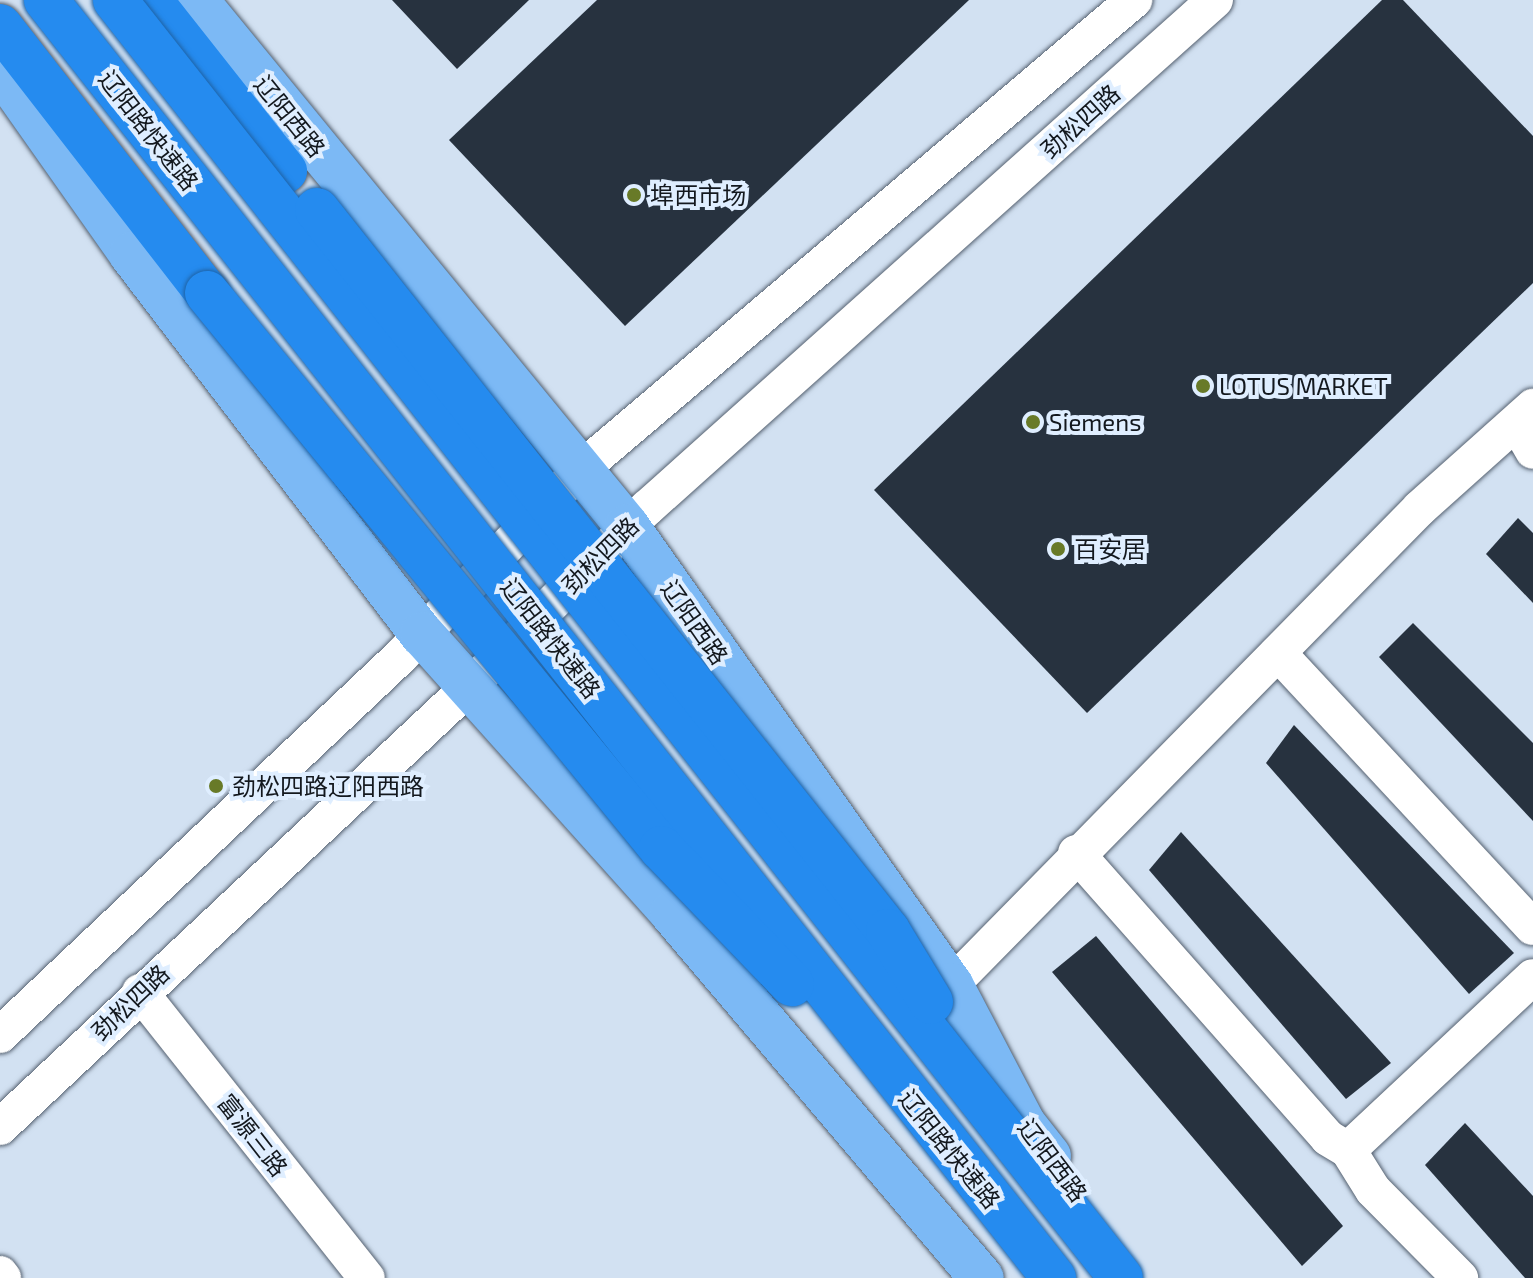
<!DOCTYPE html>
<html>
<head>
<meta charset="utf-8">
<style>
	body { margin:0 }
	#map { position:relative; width:1533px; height:1278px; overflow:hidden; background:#d2e1f2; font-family:"Exo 2","Noto Sans SC",sans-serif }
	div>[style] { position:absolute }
	.building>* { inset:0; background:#27323f }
	.roads { filter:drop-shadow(0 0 2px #556170) drop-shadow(0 0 2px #556170) }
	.minor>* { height:36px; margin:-18px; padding:0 18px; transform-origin:18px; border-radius:18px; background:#fff }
	.major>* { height:44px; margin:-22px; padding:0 22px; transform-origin:22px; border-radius:22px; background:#7cb9f5 }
	.highway>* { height:44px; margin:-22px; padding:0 22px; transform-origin:22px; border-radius:22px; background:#258bef }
	.bridges { filter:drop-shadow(0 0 2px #1f63a6) drop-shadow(0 0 2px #1f63a6) }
	.highway-bridge>* { height:44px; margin:-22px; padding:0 22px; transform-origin:22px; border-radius:22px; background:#258bef }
	.dots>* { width:22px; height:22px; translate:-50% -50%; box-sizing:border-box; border:4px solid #dfeeff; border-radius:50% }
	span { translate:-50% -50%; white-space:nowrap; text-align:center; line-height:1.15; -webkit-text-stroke:8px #dfeeff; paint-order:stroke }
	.street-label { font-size:24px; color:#13181e }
	.poi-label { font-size:24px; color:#13181e }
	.left { translate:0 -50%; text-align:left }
</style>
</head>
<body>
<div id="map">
	<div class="building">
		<div style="clip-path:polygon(392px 0,529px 0,457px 69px)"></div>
		<div style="clip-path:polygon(597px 0,969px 0,625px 326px,449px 140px)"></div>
		<div style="clip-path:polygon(1382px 0,1403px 0,1533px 136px,1533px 283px,1087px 713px,874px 490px)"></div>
		<div style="clip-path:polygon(1518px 518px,1533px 533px,1533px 603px,1486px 554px)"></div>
		<div style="clip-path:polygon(1413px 623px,1533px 743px,1533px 821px,1379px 657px)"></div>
		<div style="clip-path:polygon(1294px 725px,1514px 953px,1469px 994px,1266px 763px)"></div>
		<div style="clip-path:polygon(1181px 832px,1391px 1063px,1346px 1099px,1149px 870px)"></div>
		<div style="clip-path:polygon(1096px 936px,1343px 1226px,1302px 1266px,1052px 972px)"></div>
		<div style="clip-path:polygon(1465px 1123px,1533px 1196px,1533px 1278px,1525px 1278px,1425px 1165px)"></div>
	</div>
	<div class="roads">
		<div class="minor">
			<div style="left:1517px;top:423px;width:32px;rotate:60deg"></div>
			<div style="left:1278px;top:653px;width:374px;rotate:47.1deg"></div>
			<div style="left:1076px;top:853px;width:380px;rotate:48.5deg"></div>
			<div style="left:1328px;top:1138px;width:23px;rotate:31deg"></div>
			<div style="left:1348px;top:1150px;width:47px;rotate:58deg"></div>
			<div style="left:1373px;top:1190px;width:124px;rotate:45.3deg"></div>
			<div style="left:951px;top:985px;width:669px;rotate:-45.48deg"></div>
			<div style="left:1420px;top:508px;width:152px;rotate:-41.8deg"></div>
			<div style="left:140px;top:992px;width:365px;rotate:51.6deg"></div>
			<div style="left:0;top:1035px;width:552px;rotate:-43.38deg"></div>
			<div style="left:401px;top:656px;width:258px;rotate:-46.1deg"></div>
			<div style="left:580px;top:470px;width:727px;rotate:-40.31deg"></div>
			<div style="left:0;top:1127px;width:645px;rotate:-43.18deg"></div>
			<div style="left:470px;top:686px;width:251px;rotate:-45.2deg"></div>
			<div style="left:647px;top:508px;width:762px;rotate:-41.81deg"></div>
			<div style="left:1348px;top:1150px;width:253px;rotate:-43.1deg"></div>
			<div style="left:0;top:1274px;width:5px;rotate:53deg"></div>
		</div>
		<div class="major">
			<div style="left:196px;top:0;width:680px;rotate:50.67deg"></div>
			<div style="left:627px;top:526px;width:562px;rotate:54.78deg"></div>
			<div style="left:951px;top:985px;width:156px;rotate:62.4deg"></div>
			<div style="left:1023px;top:1123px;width:42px;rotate:51.8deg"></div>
			<div style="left:0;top:68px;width:228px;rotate:54.8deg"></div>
			<div style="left:131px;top:254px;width:479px;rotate:52.6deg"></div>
			<div style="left:422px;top:634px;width:375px;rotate:48.1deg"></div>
			<div style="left:672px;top:913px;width:479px;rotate:49.7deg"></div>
		</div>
		<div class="highway">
			<div style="left:150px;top:0;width:218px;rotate:51.7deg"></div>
			<div style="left:0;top:26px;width:338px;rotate:52.2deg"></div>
		</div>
	</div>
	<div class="bridges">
		<div class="highway-bridge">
			<div style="left:46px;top:0;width:1628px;rotate:51.74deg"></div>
			<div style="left:115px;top:0;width:1626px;rotate:51.79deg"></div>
			<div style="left:317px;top:210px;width:920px;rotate:51.62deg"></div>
			<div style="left:888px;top:931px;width:83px;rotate:58.8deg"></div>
			<div style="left:207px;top:293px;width:717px;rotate:50.72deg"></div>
			<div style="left:661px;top:848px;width:189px;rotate:46.1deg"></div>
		</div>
	</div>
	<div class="dots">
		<div style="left:634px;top:195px;background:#687a28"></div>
		<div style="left:1203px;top:386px;background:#687a28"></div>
		<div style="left:1033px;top:422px;background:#687a28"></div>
		<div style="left:1058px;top:549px;background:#687a28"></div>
		<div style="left:216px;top:786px;background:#687a28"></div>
	</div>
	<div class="street-label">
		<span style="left:290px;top:116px;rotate:51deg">辽阳西路</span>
		<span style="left:1080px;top:121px;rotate:-42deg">劲松四路</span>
		<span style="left:149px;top:130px;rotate:52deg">辽阳路快速路</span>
		<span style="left:600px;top:555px;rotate:-45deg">劲松四路</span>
		<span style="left:695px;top:622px;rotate:55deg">辽阳西路</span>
		<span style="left:551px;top:638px;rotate:52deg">辽阳路快速路</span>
		<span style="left:130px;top:1002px;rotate:-44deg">劲松四路</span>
		<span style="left:253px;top:1135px;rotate:52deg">富源三路</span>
		<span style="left:950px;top:1149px;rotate:51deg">辽阳路快速路</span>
		<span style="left:1053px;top:1160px;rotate:53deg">辽阳西路</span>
	</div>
	<div class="poi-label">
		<span class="left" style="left:650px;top:195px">埠西市场</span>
		<span class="left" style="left:1219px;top:386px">LOTUS MARKET</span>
		<span class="left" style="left:1049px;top:422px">Siemens</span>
		<span class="left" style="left:1074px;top:549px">百安居</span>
		<span class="left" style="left:232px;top:786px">劲松四路辽阳西路</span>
	</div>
</div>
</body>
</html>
